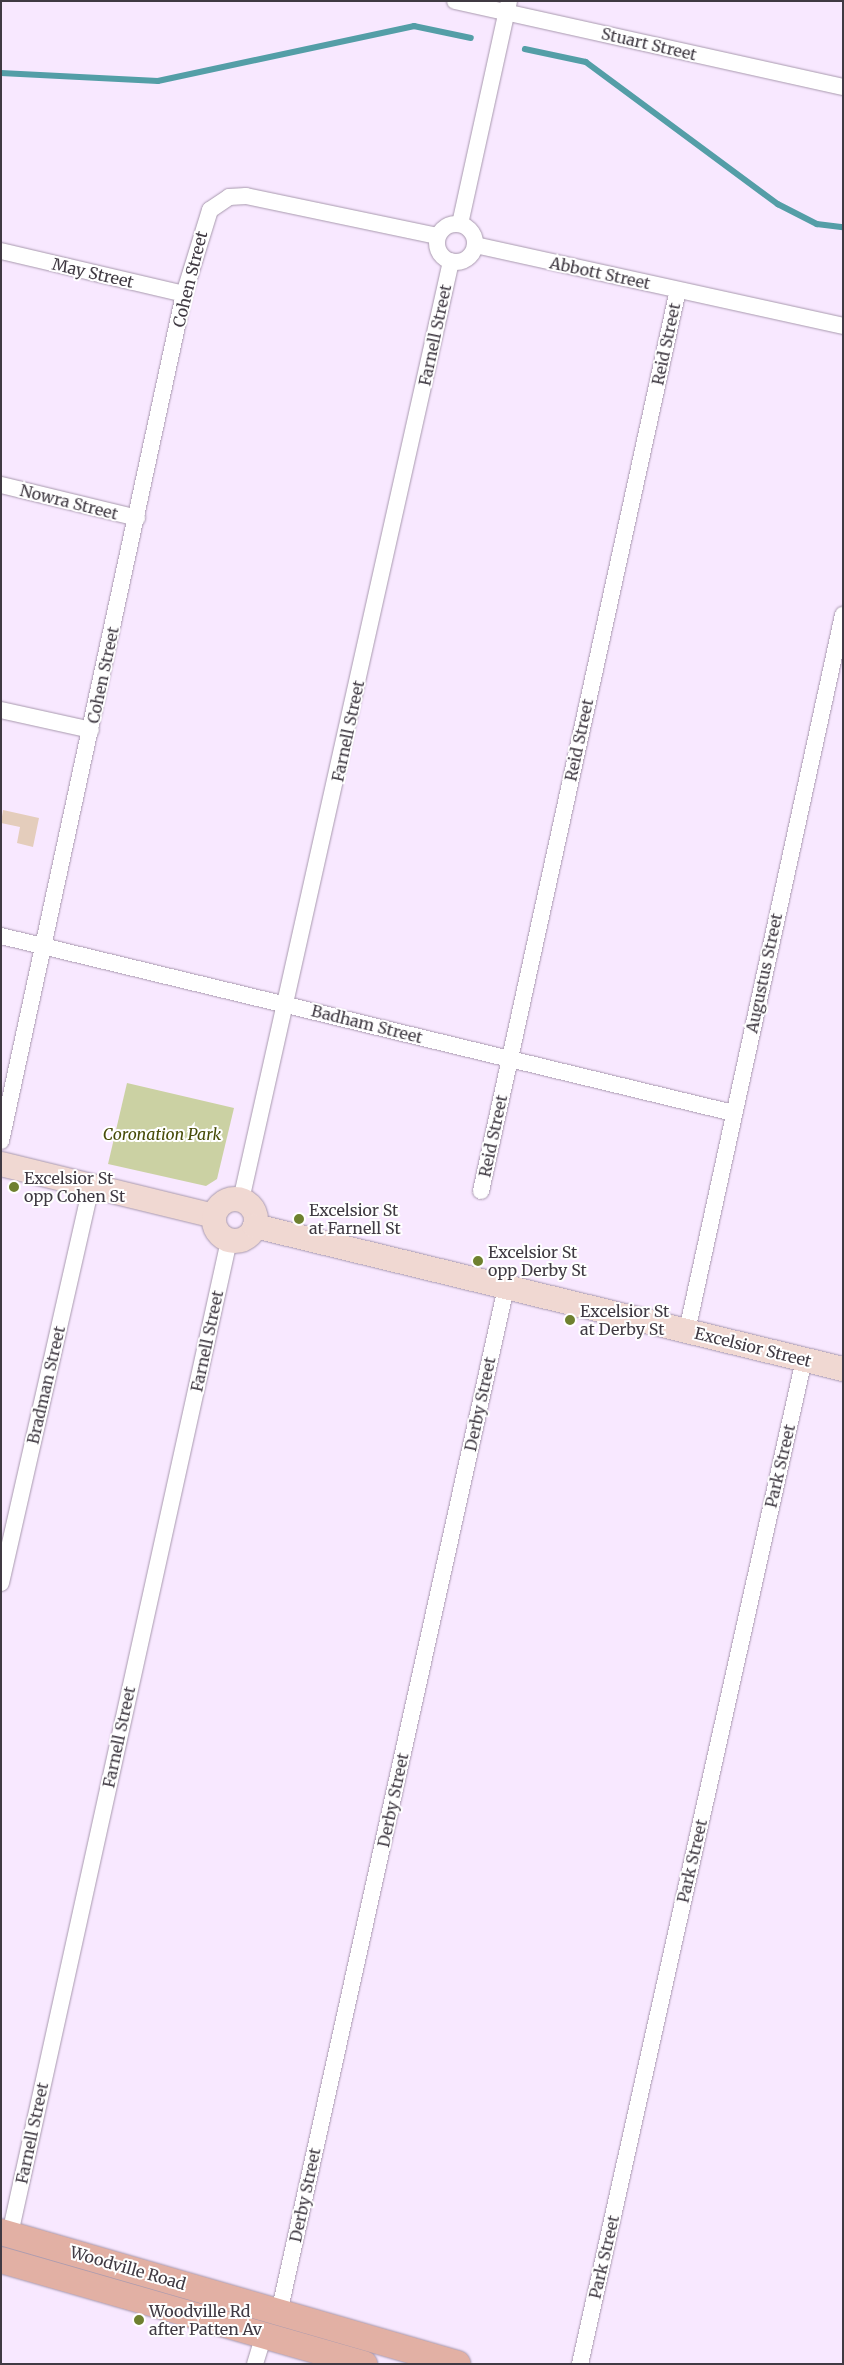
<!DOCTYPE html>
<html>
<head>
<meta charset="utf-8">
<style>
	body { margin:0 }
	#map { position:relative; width:844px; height:2365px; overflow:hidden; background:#f8e8ff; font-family:Merriweather,serif }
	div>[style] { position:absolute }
	.green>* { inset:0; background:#cbd1a3 }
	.stream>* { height:5.5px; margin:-2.75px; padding:0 2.75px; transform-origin:2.75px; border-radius:2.75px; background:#549ea7 }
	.building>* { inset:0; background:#e4cdbc }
	.roads { filter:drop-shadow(0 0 1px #a899ae) drop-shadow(0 0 1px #a899ae) }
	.street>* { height:16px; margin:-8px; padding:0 8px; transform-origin:8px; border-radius:8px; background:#fff }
	.street>.ring { margin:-8px; padding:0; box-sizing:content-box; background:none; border:16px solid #fff; border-radius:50% }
	.secondary>* { height:24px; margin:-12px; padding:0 12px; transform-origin:12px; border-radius:12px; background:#f0d8d2 }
	.secondary>.ring { margin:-12px; padding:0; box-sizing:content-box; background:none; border:24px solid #f0d8d2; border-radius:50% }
	.primary>* { height:26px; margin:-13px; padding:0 13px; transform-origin:13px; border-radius:13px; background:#e2b0a4 }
	.dots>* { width:14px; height:14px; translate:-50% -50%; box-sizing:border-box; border:2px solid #fff; border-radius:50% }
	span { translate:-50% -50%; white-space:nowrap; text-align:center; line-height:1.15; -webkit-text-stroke:4px #fff; paint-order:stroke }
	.street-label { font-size:16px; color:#403a43 }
	.park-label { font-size:16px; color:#474b08; font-style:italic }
	.poi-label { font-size:16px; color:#403a43 }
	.left { translate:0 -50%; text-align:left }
	.frame { position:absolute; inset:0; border:2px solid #403a43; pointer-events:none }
</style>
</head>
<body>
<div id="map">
	<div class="green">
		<div style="clip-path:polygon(127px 1083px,234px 1108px,217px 1179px,206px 1186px,108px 1164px)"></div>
	</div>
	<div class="stream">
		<div style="left:525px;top:49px;width:62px;rotate:12deg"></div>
		<div style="left:586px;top:62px;width:239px;rotate:36.5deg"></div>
		<div style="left:778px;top:204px;width:44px;rotate:27.1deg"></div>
		<div style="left:817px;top:224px;width:26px;rotate:7deg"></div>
		<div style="left:1px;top:73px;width:157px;rotate:2.9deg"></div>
		<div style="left:158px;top:81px;width:262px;rotate:-12.1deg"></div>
		<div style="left:414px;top:26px;width:58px;rotate:11.9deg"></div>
	</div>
	<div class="building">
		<div style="clip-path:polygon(3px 810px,39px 818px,33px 847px,17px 843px,20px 827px,1px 823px)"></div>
	</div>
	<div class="roads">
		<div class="street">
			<div style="left:455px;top:1px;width:397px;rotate:12.5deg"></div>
			<div class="ring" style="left:437px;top:224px;width:22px;height:22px"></div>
			<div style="left:460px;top:224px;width:228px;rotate:-77.6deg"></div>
			<div style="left:475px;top:245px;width:377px;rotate:12.4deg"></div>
			<div style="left:1px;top:251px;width:188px;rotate:13.2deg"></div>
			<div style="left:1px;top:485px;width:140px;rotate:13.6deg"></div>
			<div style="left:1px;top:710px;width:92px;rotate:12.5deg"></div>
			<div style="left:1px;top:936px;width:753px;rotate:13.59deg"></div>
			<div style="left:1px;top:1141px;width:867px;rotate:-77.81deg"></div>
			<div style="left:184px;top:294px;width:88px;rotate:-72.8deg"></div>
			<div style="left:210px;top:210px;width:23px;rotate:-34deg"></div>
			<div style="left:229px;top:197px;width:17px;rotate:-3deg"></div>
			<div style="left:246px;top:196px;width:196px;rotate:11.8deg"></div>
			<div style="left:481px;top:1191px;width:922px;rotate:-77.67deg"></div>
			<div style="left:241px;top:1200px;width:962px;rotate:-77.39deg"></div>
			<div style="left:687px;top:1331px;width:733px;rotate:-77.71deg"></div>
			<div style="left:1px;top:1583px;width:405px;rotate:-77.2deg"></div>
			<div style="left:10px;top:2234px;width:1018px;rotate:-77.57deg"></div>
			<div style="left:279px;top:2313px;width:1051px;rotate:-77.52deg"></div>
			<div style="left:255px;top:2364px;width:30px;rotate:-73deg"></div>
			<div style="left:580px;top:2364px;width:1030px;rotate:-77.43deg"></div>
		</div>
		<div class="secondary">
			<div style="left:1px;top:1164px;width:219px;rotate:13.7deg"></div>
			<div class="ring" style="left:214px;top:1199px;width:18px;height:18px"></div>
			<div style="left:255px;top:1226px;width:605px;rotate:13.67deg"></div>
		</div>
		<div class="primary">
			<div style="left:1px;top:2232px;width:475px;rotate:16.1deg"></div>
			<div style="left:1px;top:2260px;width:378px;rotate:16deg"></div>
		</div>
	</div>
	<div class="dots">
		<div style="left:14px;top:1187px;background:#6e802f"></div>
		<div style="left:299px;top:1219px;background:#6e802f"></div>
		<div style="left:478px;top:1261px;background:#6e802f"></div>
		<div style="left:570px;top:1320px;background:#6e802f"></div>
		<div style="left:139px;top:2320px;background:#6e802f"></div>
	</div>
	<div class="street-label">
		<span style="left:649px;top:44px;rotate:13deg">Stuart Street</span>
		<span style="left:93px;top:273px;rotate:13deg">May Street</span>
		<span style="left:600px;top:273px;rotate:12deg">Abbott Street</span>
		<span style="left:190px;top:279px;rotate:-76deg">Cohen Street</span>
		<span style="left:435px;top:335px;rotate:-78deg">Farnell Street</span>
		<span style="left:666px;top:344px;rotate:-78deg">Reid Street</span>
		<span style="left:69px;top:502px;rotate:14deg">Nowra Street</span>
		<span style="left:103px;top:675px;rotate:-78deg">Cohen Street</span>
		<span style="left:348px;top:731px;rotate:-78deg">Farnell Street</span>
		<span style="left:579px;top:740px;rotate:-78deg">Reid Street</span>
		<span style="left:764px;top:973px;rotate:-78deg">Augustus Street</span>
		<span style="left:367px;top:1024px;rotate:14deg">Badham Street</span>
		<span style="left:493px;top:1136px;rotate:-78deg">Reid Street</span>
		<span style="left:207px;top:1341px;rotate:-78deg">Farnell Street</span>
		<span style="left:753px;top:1347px;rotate:14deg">Excelsior Street</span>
		<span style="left:46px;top:1385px;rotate:-77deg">Bradman Street</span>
		<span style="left:480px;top:1404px;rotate:-78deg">Derby Street</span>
		<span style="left:780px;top:1466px;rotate:-77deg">Park Street</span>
		<span style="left:119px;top:1737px;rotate:-78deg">Farnell Street</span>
		<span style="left:393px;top:1800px;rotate:-78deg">Derby Street</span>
		<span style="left:692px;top:1861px;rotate:-77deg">Park Street</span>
		<span style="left:32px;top:2133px;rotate:-78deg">Farnell Street</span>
		<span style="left:305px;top:2195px;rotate:-78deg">Derby Street</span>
		<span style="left:604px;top:2257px;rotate:-77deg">Park Street</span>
		<span style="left:128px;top:2268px;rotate:16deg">Woodville Road</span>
	</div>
	<div class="park-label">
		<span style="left:162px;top:1134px">Coronation Park</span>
	</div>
	<div class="poi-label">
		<span class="left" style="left:24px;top:1187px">Excelsior St<br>opp Cohen St</span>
		<span class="left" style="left:309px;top:1219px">Excelsior St<br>at Farnell St</span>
		<span class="left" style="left:488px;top:1261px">Excelsior St<br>opp Derby St</span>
		<span class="left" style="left:580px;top:1320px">Excelsior St<br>at Derby St</span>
		<span class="left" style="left:149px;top:2320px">Woodville Rd<br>after Patten Av</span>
	</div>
	<div class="frame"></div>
</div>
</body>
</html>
